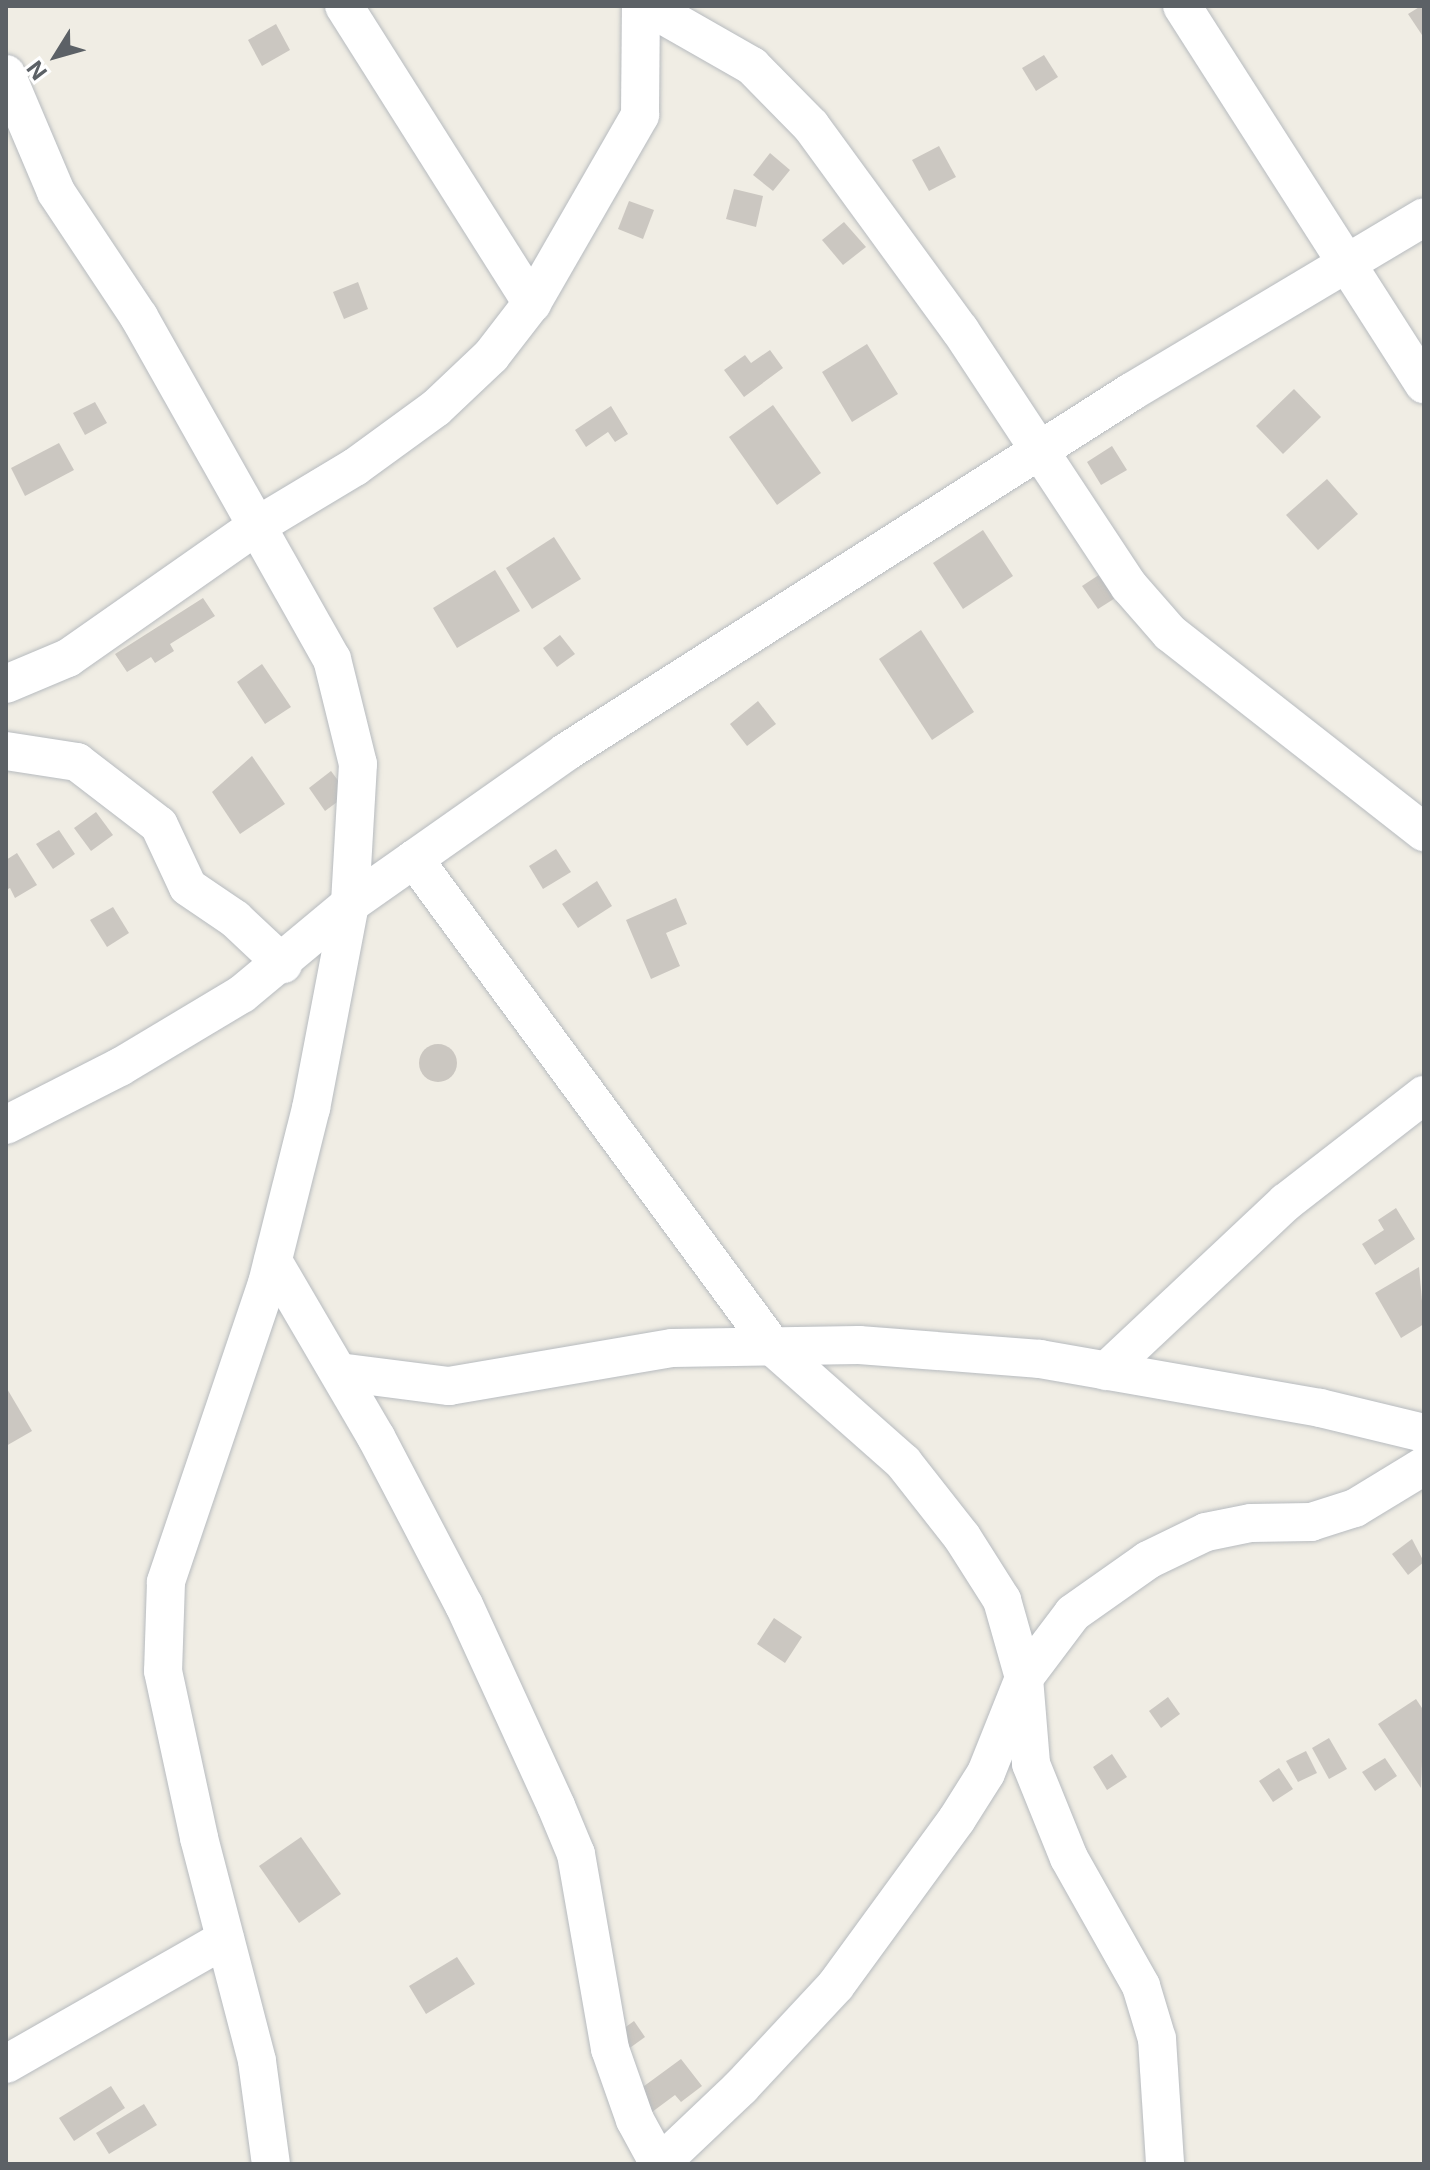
<!DOCTYPE html>
<html>
<head>
<meta charset="utf-8">
<style>
	body { margin:0 }
	#map { position:relative; width:1430px; height:2170px; overflow:hidden; background:#f0ede4; font-family:Inter,sans-serif }
	div>[style] { position:absolute }
	.building>* { inset:0; background:#cbc7c1 }
	.round { border-radius:50% }
	.roads { filter:drop-shadow(0 0 2px #b7bbbf) drop-shadow(0 0 2px #b7bbbf) }
	.street>* { height:38px; margin:-19px; padding:0 19px; transform-origin:19px; border-radius:19px; background:#fff }
	span { translate:-50% -50%; white-space:nowrap; text-align:center; line-height:1.15; -webkit-text-stroke:6px #fff; paint-order:stroke }
	.frame { position:absolute; inset:0; border:8px solid #5c6166; pointer-events:none }
	.north { position:absolute; left:16px; top:16px; width:80px; height:80px; -webkit-text-stroke:6px #fff; paint-order:stroke; rotate:233deg; font-size:22px; font-weight:700; line-height:32px; text-align:center; color:#5c6166 }
	.north::after { content:''; display:block; margin:auto; width:28px; height:36px; background:#5c6166; clip-path:polygon(50% 0,100% 100%,50% 72%,0 100%) }
</style>
</head>
<body>
<div id="map">
	<div class="building">
		<div style="clip-path:polygon(1421px 6px,1424px 6px,1424px 38px,1408px 14px)"></div>
		<div style="clip-path:polygon(276px 24px,290px 50px,262px 66px,248px 40px)"></div>
		<div style="clip-path:polygon(1044px 55px,1058px 77px,1036px 91px,1022px 68px)"></div>
		<div style="clip-path:polygon(939px 146px,956px 177px,929px 191px,912px 160px)"></div>
		<div style="clip-path:polygon(770px 153px,790px 170px,773px 191px,753px 175px)"></div>
		<div style="clip-path:polygon(734px 189px,763px 196px,756px 227px,726px 219px)"></div>
		<div style="clip-path:polygon(629px 201px,654px 210px,643px 239px,618px 229px)"></div>
		<div style="clip-path:polygon(844px 222px,866px 247px,843px 265px,822px 240px)"></div>
		<div style="clip-path:polygon(358px 282px,368px 309px,344px 319px,333px 292px)"></div>
		<div style="clip-path:polygon(867px 344px,898px 394px,852px 422px,822px 372px)"></div>
		<div style="clip-path:polygon(770px 350px,783px 368px,744px 397px,724px 370px,745px 355px,751px 363px)"></div>
		<div style="clip-path:polygon(1294px 389px,1321px 417px,1283px 454px,1256px 426px)"></div>
		<div style="clip-path:polygon(95px 402px,107px 423px,85px 435px,73px 413px)"></div>
		<div style="clip-path:polygon(773px 405px,821px 473px,777px 505px,729px 437px)"></div>
		<div style="clip-path:polygon(611px 406px,628px 434px,615px 442px,608px 432px,586px 447px,575px 430px)"></div>
		<div style="clip-path:polygon(59px 443px,74px 470px,25px 496px,11px 468px)"></div>
		<div style="clip-path:polygon(1112px 446px,1127px 470px,1101px 485px,1087px 462px)"></div>
		<div style="clip-path:polygon(1327px 479px,1358px 514px,1318px 550px,1286px 515px)"></div>
		<div style="clip-path:polygon(983px 530px,1013px 576px,963px 609px,933px 563px)"></div>
		<div style="clip-path:polygon(554px 537px,581px 579px,532px 609px,506px 568px)"></div>
		<div style="clip-path:polygon(495px 570px,520px 611px,457px 648px,433px 608px)"></div>
		<div style="clip-path:polygon(1105px 571px,1120px 595px,1098px 609px,1082px 586px)"></div>
		<div style="clip-path:polygon(203px 598px,215px 616px,170px 644px,174px 651px,155px 663px,151px 657px,127px 672px,115px 654px)"></div>
		<div style="clip-path:polygon(921px 630px,974px 712px,932px 740px,879px 659px)"></div>
		<div style="clip-path:polygon(560px 635px,575px 654px,557px 667px,543px 648px)"></div>
		<div style="clip-path:polygon(262px 664px,291px 707px,265px 724px,237px 682px)"></div>
		<div style="clip-path:polygon(758px 701px,776px 724px,747px 746px,730px 724px)"></div>
		<div style="clip-path:polygon(252px 756px,285px 804px,240px 834px,212px 792px)"></div>
		<div style="clip-path:polygon(331px 771px,348px 794px,325px 811px,309px 788px)"></div>
		<div style="clip-path:polygon(96px 812px,113px 835px,91px 851px,74px 828px)"></div>
		<div style="clip-path:polygon(59px 830px,75px 854px,53px 869px,36px 844px)"></div>
		<div style="clip-path:polygon(556px 849px,571px 872px,543px 889px,529px 866px)"></div>
		<div style="clip-path:polygon(17px 853px,37px 885px,15px 898px,10px 888px,6px 890px,6px 860px)"></div>
		<div style="clip-path:polygon(597px 881px,612px 906px,578px 928px,562px 904px)"></div>
		<div style="clip-path:polygon(676px 898px,687px 924px,666px 933px,680px 966px,651px 979px,626px 920px)"></div>
		<div style="clip-path:polygon(113px 907px,129px 933px,107px 947px,90px 920px)"></div>
		<div class="round" style="left:419px;top:1044px;width:38px;height:38px"></div>
		<div style="clip-path:polygon(1396px 1208px,1415px 1239px,1375px 1265px,1362px 1244px,1384px 1230px,1378px 1220px)"></div>
		<div style="clip-path:polygon(1419px 1267px,1424px 1324px,1401px 1338px,1375px 1293px)"></div>
		<div style="clip-path:polygon(6px 1387px,32px 1431px,6px 1446px)"></div>
		<div style="clip-path:polygon(1412px 1539px,1424px 1562px,1408px 1575px,1392px 1554px)"></div>
		<div style="clip-path:polygon(774px 1618px,802px 1637px,785px 1663px,757px 1644px)"></div>
		<div style="clip-path:polygon(1168px 1697px,1180px 1714px,1161px 1728px,1149px 1711px)"></div>
		<div style="clip-path:polygon(1416px 1699px,1424px 1711px,1421px 1788px,1378px 1724px)"></div>
		<div style="clip-path:polygon(1329px 1738px,1347px 1769px,1329px 1779px,1312px 1748px)"></div>
		<div style="clip-path:polygon(1306px 1751px,1317px 1773px,1298px 1782px,1286px 1761px)"></div>
		<div style="clip-path:polygon(1112px 1754px,1127px 1777px,1107px 1790px,1093px 1767px)"></div>
		<div style="clip-path:polygon(1385px 1758px,1397px 1776px,1375px 1791px,1362px 1772px)"></div>
		<div style="clip-path:polygon(1279px 1768px,1293px 1789px,1273px 1802px,1259px 1781px)"></div>
		<div style="clip-path:polygon(301px 1837px,341px 1894px,299px 1923px,259px 1866px)"></div>
		<div style="clip-path:polygon(457px 1957px,475px 1984px,426px 2014px,409px 1986px)"></div>
		<div style="clip-path:polygon(634px 2021px,645px 2037px,627px 2050px,616px 2034px)"></div>
		<div style="clip-path:polygon(681px 2059px,702px 2086px,681px 2102px,675px 2095px,652px 2112px,636px 2092px)"></div>
		<div style="clip-path:polygon(111px 2086px,125px 2108px,74px 2141px,59px 2118px)"></div>
		<div style="clip-path:polygon(144px 2104px,157px 2125px,109px 2154px,96px 2133px)"></div>
	</div>
	<div class="roads">
		<div class="street">
			<div style="left:344px;top:6px;width:352px;rotate:57.7deg"></div>
			<div style="left:647px;top:6px;width:121px;rotate:29.7deg"></div>
			<div style="left:752px;top:66px;width:84px;rotate:45.5deg"></div>
			<div style="left:811px;top:126px;width:253px;rotate:53.9deg"></div>
			<div style="left:960px;top:330px;width:307px;rotate:56.6deg"></div>
			<div style="left:1129px;top:586px;width:62px;rotate:48.9deg"></div>
			<div style="left:1170px;top:633px;width:323px;rotate:38.1deg"></div>
			<div style="left:1182px;top:6px;width:449px;rotate:57.4deg"></div>
			<div style="left:6px;top:74px;width:128px;rotate:67deg"></div>
			<div style="left:56px;top:192px;width:150px;rotate:56.4deg"></div>
			<div style="left:139px;top:317px;width:393px;rotate:60.6deg"></div>
			<div style="left:332px;top:659px;width:108px;rotate:76.1deg"></div>
			<div style="left:358px;top:764px;width:140px;rotate:93.3deg"></div>
			<div style="left:350px;top:904px;width:208px;rotate:100.8deg"></div>
			<div style="left:311px;top:1108px;width:180px;rotate:104.1deg"></div>
			<div style="left:267px;top:1283px;width:316px;rotate:108.7deg"></div>
			<div style="left:166px;top:1582px;width:89px;rotate:91.9deg"></div>
			<div style="left:163px;top:1671px;width:171px;rotate:77.8deg"></div>
			<div style="left:199px;top:1838px;width:230px;rotate:75.4deg"></div>
			<div style="left:257px;top:2061px;width:104px;rotate:82.3deg"></div>
			<div style="left:6px;top:684px;width:67px;rotate:-22.8deg"></div>
			<div style="left:68px;top:658px;width:228px;rotate:-35deg"></div>
			<div style="left:255px;top:527px;width:117px;rotate:-31deg"></div>
			<div style="left:355px;top:467px;width:100px;rotate:-36.1deg"></div>
			<div style="left:436px;top:408px;width:76px;rotate:-43.4deg"></div>
			<div style="left:491px;top:356px;width:67px;rotate:-52.3deg"></div>
			<div style="left:532px;top:303px;width:217px;rotate:-60.1deg"></div>
			<div style="left:640px;top:115px;width:109px;rotate:-89.5deg"></div>
			<div style="left:6px;top:751px;width:72px;rotate:8.8deg"></div>
			<div style="left:77px;top:762px;width:103px;rotate:37.5deg"></div>
			<div style="left:159px;top:825px;width:68px;rotate:64.9deg"></div>
			<div style="left:188px;top:887px;width:57px;rotate:34.2deg"></div>
			<div style="left:235px;top:919px;width:66px;rotate:43.2deg"></div>
			<div style="left:414px;top:859px;width:606px;rotate:53.66deg"></div>
			<div style="left:773px;top:1347px;width:174px;rotate:41.5deg"></div>
			<div style="left:903px;top:1462px;width:95px;rotate:51.8deg"></div>
			<div style="left:962px;top:1537px;width:75px;rotate:57.6deg"></div>
			<div style="left:1002px;top:1600px;width:81px;rotate:74.2deg"></div>
			<div style="left:1024px;top:1678px;width:86px;rotate:85.3deg"></div>
			<div style="left:1031px;top:1764px;width:101px;rotate:68deg"></div>
			<div style="left:1069px;top:1858px;width:147px;rotate:60.6deg"></div>
			<div style="left:1141px;top:1986px;width:55px;rotate:73.2deg"></div>
			<div style="left:1157px;top:2039px;width:125px;rotate:86.3deg"></div>
			<div style="left:6px;top:1125px;width:128px;rotate:-27deg"></div>
			<div style="left:120px;top:1067px;width:142px;rotate:-30.9deg"></div>
			<div style="left:242px;top:994px;width:141px;rotate:-39.8deg"></div>
			<div style="left:350px;top:904px;width:264px;rotate:-35.1deg"></div>
			<div style="left:566px;top:752px;width:670px;rotate:-32.5deg"></div>
			<div style="left:1131px;top:392px;width:341px;rotate:-30.8deg"></div>
			<div style="left:273px;top:1261px;width:204px;rotate:59.7deg"></div>
			<div style="left:376px;top:1437px;width:190px;rotate:62.4deg"></div>
			<div style="left:464px;top:1605px;width:221px;rotate:65.4deg"></div>
			<div style="left:556px;top:1806px;width:52px;rotate:67.4deg"></div>
			<div style="left:576px;top:1854px;width:198px;rotate:80.1deg"></div>
			<div style="left:610px;top:2049px;width:75px;rotate:70.6deg"></div>
			<div style="left:635px;top:2120px;width:50px;rotate:61.4deg"></div>
			<div style="left:1106px;top:1371px;width:247px;rotate:-43.2deg"></div>
			<div style="left:1286px;top:1202px;width:175px;rotate:-37.8deg"></div>
			<div style="left:339px;top:1372px;width:111px;rotate:7.3deg"></div>
			<div style="left:449px;top:1386px;width:226px;rotate:-9.7deg"></div>
			<div style="left:672px;top:1348px;width:187px;rotate:-0.9deg"></div>
			<div style="left:859px;top:1345px;width:182px;rotate:4.4deg"></div>
			<div style="left:1040px;top:1359px;width:284px;rotate:9.9deg"></div>
			<div style="left:1320px;top:1408px;width:107px;rotate:13.5deg"></div>
			<div style="left:6px;top:2064px;width:252px;rotate:-29.7deg"></div>
			<div style="left:660px;top:2164px;width:112px;rotate:-43.5deg"></div>
			<div style="left:741px;top:2087px;width:139px;rotate:-47deg"></div>
			<div style="left:836px;top:1985px;width:205px;rotate:-53.9deg"></div>
			<div style="left:957px;top:1819px;width:54px;rotate:-57.8deg"></div>
			<div style="left:986px;top:1773px;width:102px;rotate:-68.2deg"></div>
			<div style="left:1024px;top:1678px;width:81px;rotate:-53deg"></div>
			<div style="left:1073px;top:1613px;width:92px;rotate:-35.2deg"></div>
			<div style="left:1148px;top:1560px;width:64px;rotate:-25.8deg"></div>
			<div style="left:1206px;top:1532px;width:46px;rotate:-11.3deg"></div>
			<div style="left:1251px;top:1523px;width:60px;rotate:-1deg"></div>
			<div style="left:1311px;top:1522px;width:46px;rotate:-17.7deg"></div>
			<div style="left:1355px;top:1508px;width:81px;rotate:-31.3deg"></div>
		</div>
	</div>
	<div class="frame"></div>
	<div class="north">N</div>
</div>
</body>
</html>
